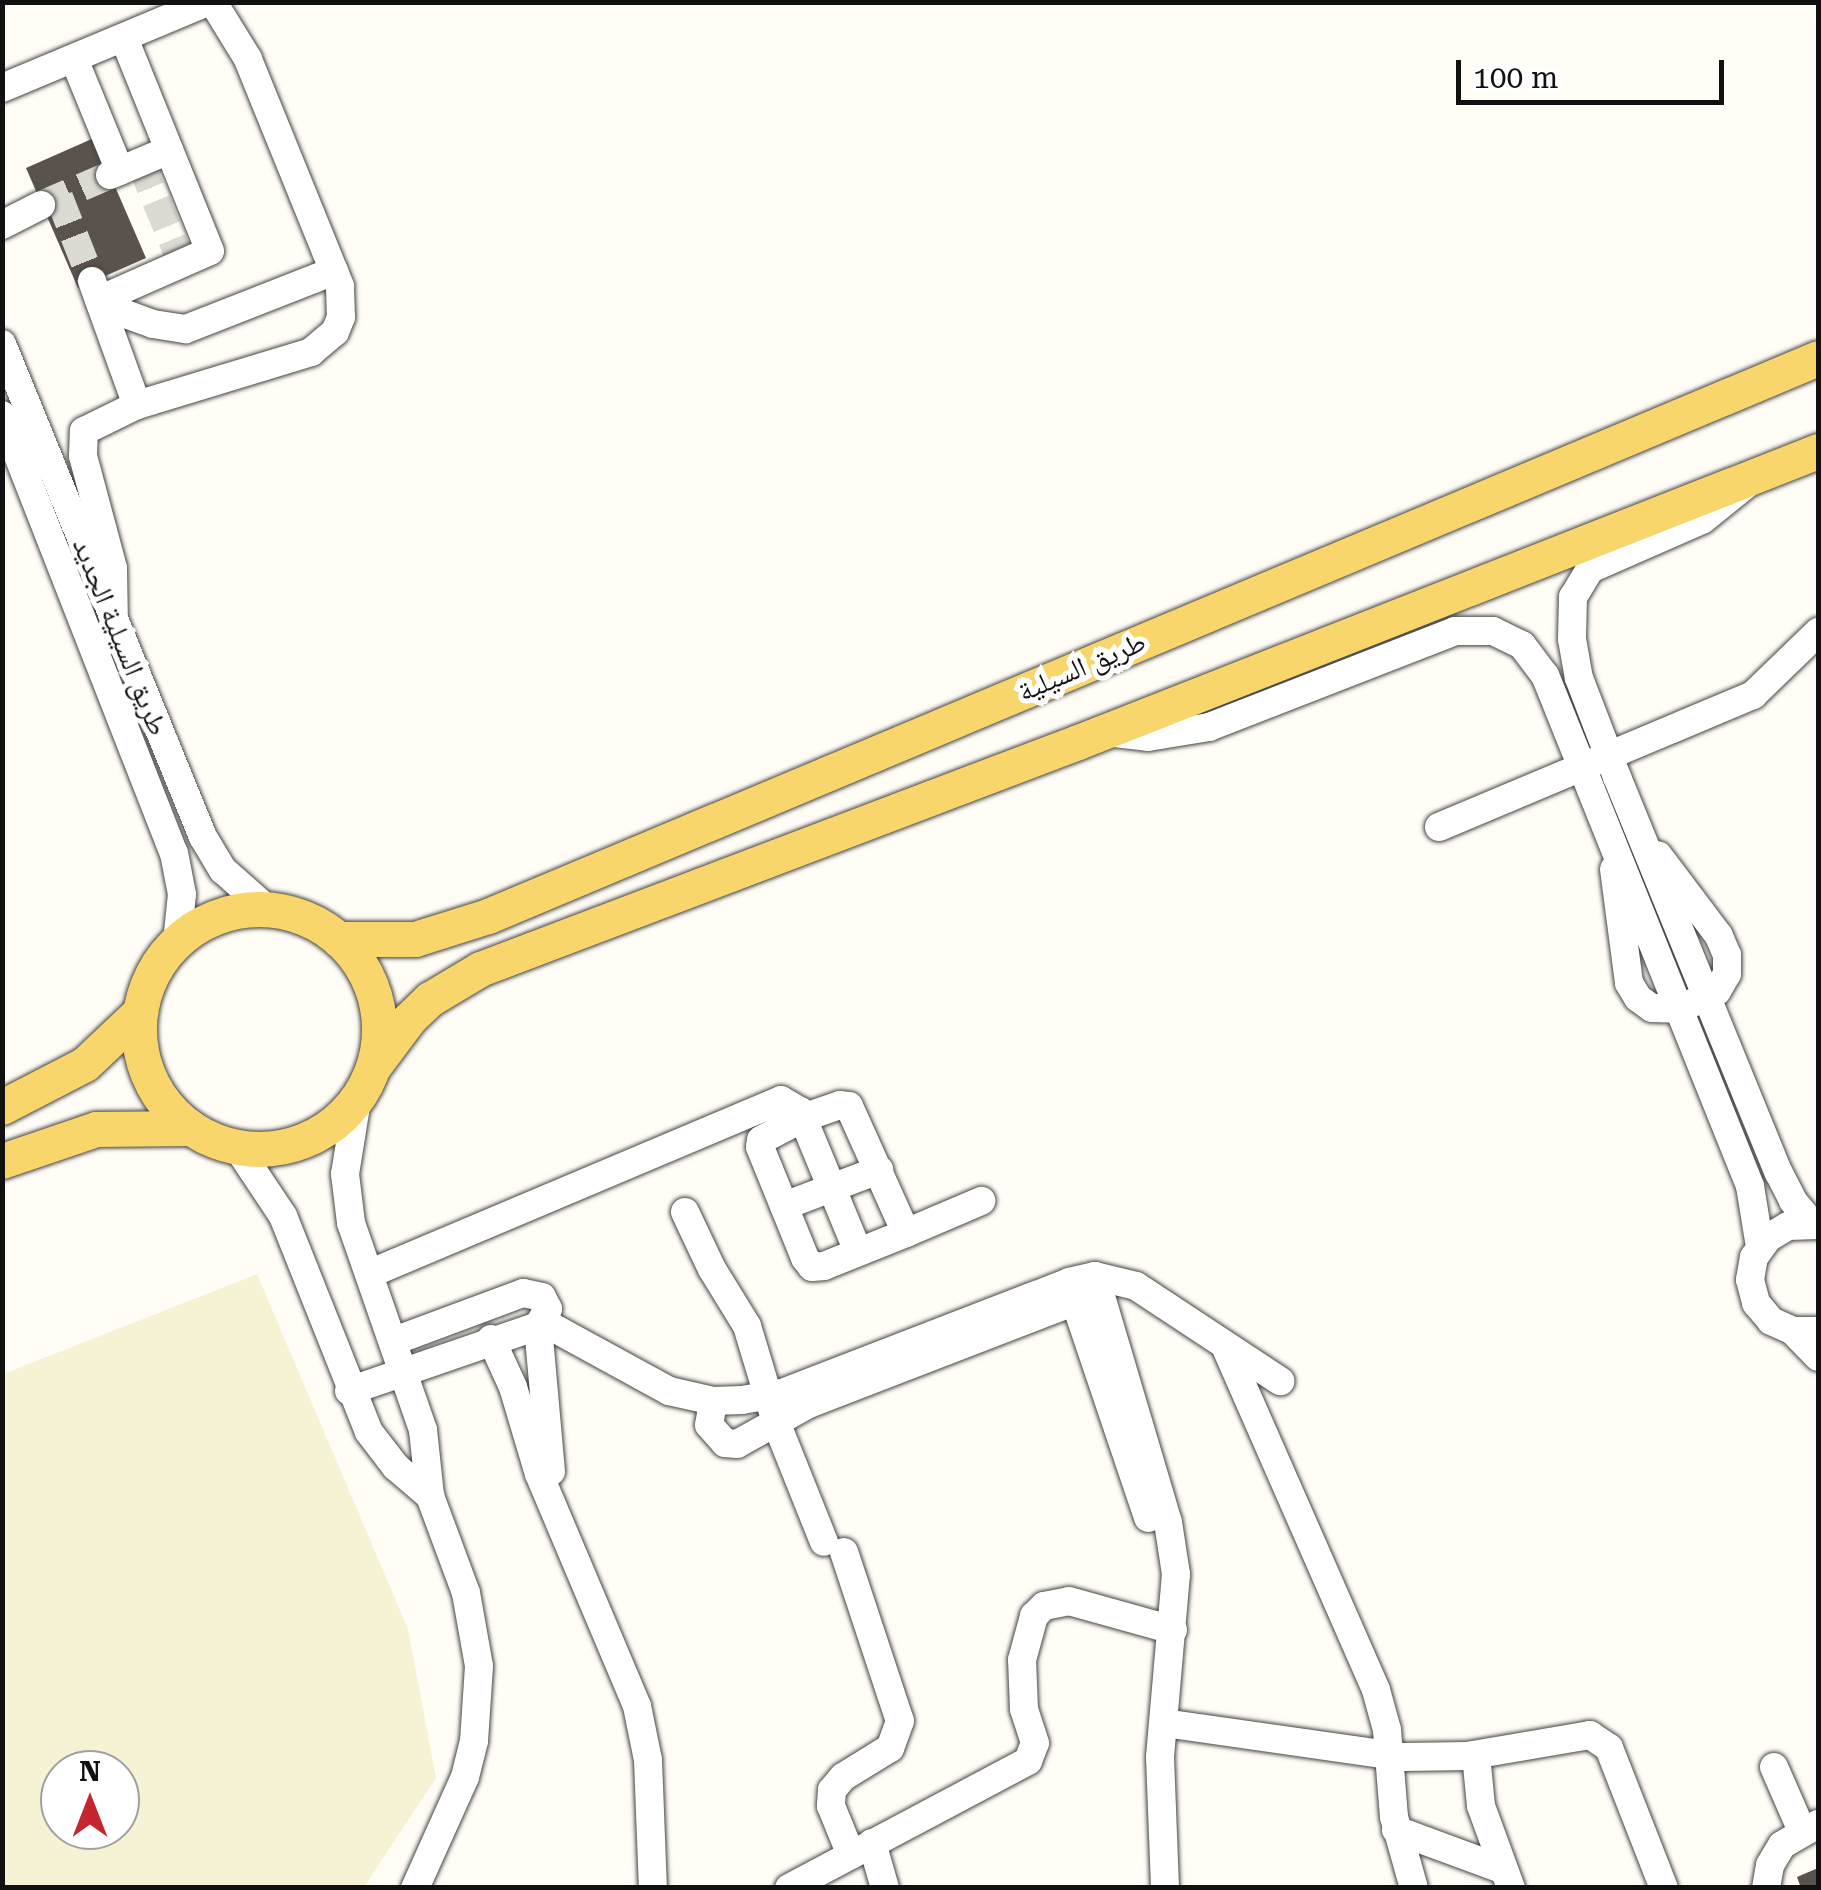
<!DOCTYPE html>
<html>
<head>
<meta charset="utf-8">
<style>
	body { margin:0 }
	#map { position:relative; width:1821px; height:1890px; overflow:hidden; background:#fffdf5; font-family:"Roboto Serif","Noto Naskh Arabic",serif }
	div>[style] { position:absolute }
	.farmland>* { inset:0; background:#f6f3d4 }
	.building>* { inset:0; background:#5a524d }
	.minor-tunnel>* { height:28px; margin-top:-14px; transform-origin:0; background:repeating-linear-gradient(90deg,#dbdad3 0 28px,transparent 0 42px) }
	.roads { filter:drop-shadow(0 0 2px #444) drop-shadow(0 0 2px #444) }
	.minor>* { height:28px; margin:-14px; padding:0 14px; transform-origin:14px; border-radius:14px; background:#fff }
	.major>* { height:35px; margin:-17.5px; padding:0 17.5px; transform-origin:17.5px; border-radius:17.5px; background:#f9d66b }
	.major>.ring { margin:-17.5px; padding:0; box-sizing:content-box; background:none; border:35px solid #f9d66b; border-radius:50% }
	span { translate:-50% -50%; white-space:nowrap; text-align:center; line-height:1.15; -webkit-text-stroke:10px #fff; paint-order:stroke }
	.street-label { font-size:28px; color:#111 }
	.frame { position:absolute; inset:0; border:5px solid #111; pointer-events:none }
	.north { position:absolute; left:40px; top:1750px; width:100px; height:100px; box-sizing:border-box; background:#fff; border:2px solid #a0a0a0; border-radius:50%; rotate:0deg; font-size:28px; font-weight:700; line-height:40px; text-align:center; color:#111 }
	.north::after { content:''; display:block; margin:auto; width:35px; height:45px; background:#c4262e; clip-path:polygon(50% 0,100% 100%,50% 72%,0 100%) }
	.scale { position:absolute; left:1456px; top:60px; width:268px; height:45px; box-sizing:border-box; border:5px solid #111; border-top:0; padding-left:12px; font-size:30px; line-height:35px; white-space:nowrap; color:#111; -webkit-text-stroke:8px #fff; paint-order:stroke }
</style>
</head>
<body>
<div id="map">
	<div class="farmland">
		<div style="clip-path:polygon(evenodd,257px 1274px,408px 1629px,436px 1778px,364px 1887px,3px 1887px,3px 1374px,257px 1274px,60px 1770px,120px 1770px,120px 1830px,60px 1830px,60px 1770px)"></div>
	</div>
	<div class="building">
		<div style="clip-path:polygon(94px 138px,146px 258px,78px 288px,26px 168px)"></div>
		<div style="clip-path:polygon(1818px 1868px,1818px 1888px,1801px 1888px,1797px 1877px)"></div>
	</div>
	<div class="minor-tunnel">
		<div style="left:140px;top:162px;width:110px;rotate:67.6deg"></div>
		<div style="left:59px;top:197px;width:90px;rotate:68.6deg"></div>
		<div style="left:43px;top:204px;width:73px;rotate:-23.4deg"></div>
	</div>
	<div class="roads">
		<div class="minor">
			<div style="left:74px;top:59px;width:121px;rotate:67.7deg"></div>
			<div style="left:2px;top:88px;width:223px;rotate:-22.7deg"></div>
			<div style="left:110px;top:175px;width:64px;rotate:-23deg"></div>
			<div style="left:2px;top:225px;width:44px;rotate:-27.1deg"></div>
			<div style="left:92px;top:281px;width:132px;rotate:70.1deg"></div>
			<div style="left:99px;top:300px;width:121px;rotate:-23.8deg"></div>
			<div style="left:210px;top:251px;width:230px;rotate:-112deg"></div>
			<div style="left:101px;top:305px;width:55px;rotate:20.1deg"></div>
			<div style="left:153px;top:324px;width:33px;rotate:9deg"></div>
			<div style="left:186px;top:329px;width:159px;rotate:-21.4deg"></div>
			<div style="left:2px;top:344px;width:532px;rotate:67.82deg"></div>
			<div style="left:203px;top:837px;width:39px;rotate:59deg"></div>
			<div style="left:223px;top:870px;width:60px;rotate:41.6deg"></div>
			<div style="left:2px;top:415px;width:471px;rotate:68.6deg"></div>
			<div style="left:174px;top:853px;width:42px;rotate:79deg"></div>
			<div style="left:182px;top:894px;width:48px;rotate:95.9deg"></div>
			<div style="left:1749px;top:482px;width:60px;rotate:141deg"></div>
			<div style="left:1702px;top:520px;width:122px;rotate:156.4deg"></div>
			<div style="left:1590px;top:569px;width:33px;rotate:121deg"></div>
			<div style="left:1573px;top:597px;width:42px;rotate:91.4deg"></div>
			<div style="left:1572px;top:639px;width:40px;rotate:80deg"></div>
			<div style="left:1579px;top:678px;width:106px;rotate:69deg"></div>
			<div style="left:1617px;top:777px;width:428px;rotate:67.8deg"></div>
			<div style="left:1779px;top:1173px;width:31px;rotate:63deg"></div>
			<div style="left:1793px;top:1201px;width:30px;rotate:50deg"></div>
			<div style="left:114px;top:626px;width:58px;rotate:-91deg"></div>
			<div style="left:113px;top:568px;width:116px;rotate:-105deg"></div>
			<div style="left:83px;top:456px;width:25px;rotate:-88deg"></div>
			<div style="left:84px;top:431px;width:59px;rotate:-26.1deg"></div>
			<div style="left:137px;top:405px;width:182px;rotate:-16.9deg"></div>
			<div style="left:311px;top:352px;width:31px;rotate:-40deg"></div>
			<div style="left:335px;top:332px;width:16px;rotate:-68deg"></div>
			<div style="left:341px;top:317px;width:31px;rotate:-92deg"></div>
			<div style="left:340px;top:286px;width:245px;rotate:-112.1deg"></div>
			<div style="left:248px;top:59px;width:67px;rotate:-121.6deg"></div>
			<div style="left:1106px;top:732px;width:42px;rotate:6.8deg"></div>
			<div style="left:1148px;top:737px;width:62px;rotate:-9.3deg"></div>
			<div style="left:1209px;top:727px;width:264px;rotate:-21.3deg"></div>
			<div style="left:1455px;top:631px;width:38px"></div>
			<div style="left:1493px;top:631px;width:32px;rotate:26deg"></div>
			<div style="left:1522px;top:645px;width:38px;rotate:53deg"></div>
			<div style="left:1545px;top:675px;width:551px;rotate:68.14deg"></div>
			<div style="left:1750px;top:1186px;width:62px;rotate:80.7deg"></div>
			<div style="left:1439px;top:827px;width:341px;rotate:-22.8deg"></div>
			<div style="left:1753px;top:695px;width:91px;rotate:-44.1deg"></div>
			<div style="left:1614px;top:869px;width:115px;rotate:82.5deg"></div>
			<div style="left:1629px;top:983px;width:17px;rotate:59deg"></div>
			<div style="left:1638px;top:998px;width:17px;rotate:36deg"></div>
			<div style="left:1652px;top:1008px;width:28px;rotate:2deg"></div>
			<div style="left:1680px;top:1009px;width:41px;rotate:-25.9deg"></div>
			<div style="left:1717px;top:991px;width:20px;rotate:-60deg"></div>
			<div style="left:1727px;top:974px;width:19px;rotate:-90deg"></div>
			<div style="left:1727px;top:955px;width:21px;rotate:-113deg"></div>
			<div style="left:1719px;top:936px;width:101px;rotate:-127deg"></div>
			<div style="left:357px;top:1100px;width:75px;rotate:99.2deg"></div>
			<div style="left:345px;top:1174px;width:49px;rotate:83deg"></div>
			<div style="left:351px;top:1223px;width:219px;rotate:70.8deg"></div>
			<div style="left:423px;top:1430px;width:66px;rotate:83.9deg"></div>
			<div style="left:430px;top:1496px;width:103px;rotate:69.6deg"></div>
			<div style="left:466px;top:1593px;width:74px;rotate:79.9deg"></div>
			<div style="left:479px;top:1666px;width:75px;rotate:93.8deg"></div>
			<div style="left:474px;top:1741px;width:37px;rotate:104deg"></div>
			<div style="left:465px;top:1777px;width:122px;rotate:114.2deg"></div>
			<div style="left:237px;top:1147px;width:83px;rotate:56.3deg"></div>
			<div style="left:283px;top:1216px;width:232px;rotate:68.3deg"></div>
			<div style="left:369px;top:1432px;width:44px;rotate:52.4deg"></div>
			<div style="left:396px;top:1467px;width:45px;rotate:40.5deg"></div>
			<div style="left:784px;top:1206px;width:102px;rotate:-20.8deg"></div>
			<div style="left:685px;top:1212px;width:63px;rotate:64.7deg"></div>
			<div style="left:712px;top:1269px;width:67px;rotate:58.4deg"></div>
			<div style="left:747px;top:1326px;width:100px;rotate:73.2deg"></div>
			<div style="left:776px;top:1422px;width:129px;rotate:68.2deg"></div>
			<div style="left:1818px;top:1225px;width:30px;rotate:178deg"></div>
			<div style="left:1788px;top:1226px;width:23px;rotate:149deg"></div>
			<div style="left:1768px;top:1238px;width:24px;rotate:126deg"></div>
			<div style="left:1754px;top:1257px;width:23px;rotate:100deg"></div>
			<div style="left:1750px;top:1280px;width:24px;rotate:75deg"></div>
			<div style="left:1756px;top:1303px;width:23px;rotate:50deg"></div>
			<div style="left:1771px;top:1321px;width:24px;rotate:24deg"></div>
			<div style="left:1793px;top:1331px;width:25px"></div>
			<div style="left:906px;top:1233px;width:139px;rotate:-114.2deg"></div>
			<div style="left:849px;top:1106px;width:9px;rotate:-174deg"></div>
			<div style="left:840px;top:1105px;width:39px;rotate:161deg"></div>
			<div style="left:803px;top:1118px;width:47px;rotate:152.4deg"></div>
			<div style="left:761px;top:1140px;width:7px;rotate:98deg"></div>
			<div style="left:760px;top:1147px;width:120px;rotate:67.9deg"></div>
			<div style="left:805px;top:1258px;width:11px;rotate:52deg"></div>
			<div style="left:812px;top:1267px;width:12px;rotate:-5deg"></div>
			<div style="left:824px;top:1266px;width:88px;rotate:-21.9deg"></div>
			<div style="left:906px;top:1233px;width:82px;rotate:-23.1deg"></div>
			<div style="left:369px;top:1274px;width:447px;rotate:-22.9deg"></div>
			<div style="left:781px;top:1100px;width:22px;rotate:30deg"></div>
			<div style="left:800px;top:1111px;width:152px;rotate:67.6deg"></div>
			<div style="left:1095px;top:1276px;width:257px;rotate:73.5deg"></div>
			<div style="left:1168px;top:1522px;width:53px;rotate:81.3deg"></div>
			<div style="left:1176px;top:1574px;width:184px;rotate:95deg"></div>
			<div style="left:1160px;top:1757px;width:131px;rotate:87.8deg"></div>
			<div style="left:1069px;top:1284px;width:247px;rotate:71.3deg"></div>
			<div style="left:543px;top:1322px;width:144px;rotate:28.7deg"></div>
			<div style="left:669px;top:1391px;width:45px;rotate:12.8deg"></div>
			<div style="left:713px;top:1401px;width:29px;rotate:-2deg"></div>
			<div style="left:742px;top:1400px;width:41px;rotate:-9.9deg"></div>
			<div style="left:782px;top:1393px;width:308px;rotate:-21.1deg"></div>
			<div style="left:1069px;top:1282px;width:27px;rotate:-13deg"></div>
			<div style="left:1095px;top:1276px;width:42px;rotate:13.7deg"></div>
			<div style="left:1136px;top:1286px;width:173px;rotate:33.4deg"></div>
			<div style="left:538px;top:1326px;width:146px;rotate:84.9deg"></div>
			<div style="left:1793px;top:1331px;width:36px;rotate:46deg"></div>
			<div style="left:491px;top:1339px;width:53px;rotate:65.4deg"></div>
			<div style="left:513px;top:1387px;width:91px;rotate:73.4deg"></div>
			<div style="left:539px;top:1474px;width:252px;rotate:67.1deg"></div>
			<div style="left:637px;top:1706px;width:55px;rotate:78.5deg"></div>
			<div style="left:648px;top:1760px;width:128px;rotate:87.8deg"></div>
			<div style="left:1226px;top:1348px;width:373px;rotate:66.3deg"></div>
			<div style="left:1376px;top:1690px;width:41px;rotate:74.6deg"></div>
			<div style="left:1387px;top:1730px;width:87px;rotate:85.4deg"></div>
			<div style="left:1394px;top:1817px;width:74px;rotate:74.3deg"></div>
			<div style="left:349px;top:1391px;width:200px;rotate:-19deg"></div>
			<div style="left:538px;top:1326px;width:20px;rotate:-60deg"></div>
			<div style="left:548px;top:1309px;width:13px;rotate:-117deg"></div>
			<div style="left:542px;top:1297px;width:19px;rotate:-168deg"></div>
			<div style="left:523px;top:1293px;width:138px;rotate:159.6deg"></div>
			<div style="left:713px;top:1401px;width:24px;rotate:99deg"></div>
			<div style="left:709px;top:1425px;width:24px;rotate:48deg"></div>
			<div style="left:725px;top:1443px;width:12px;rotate:5deg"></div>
			<div style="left:737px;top:1444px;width:82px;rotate:-29.1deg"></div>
			<div style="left:809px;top:1404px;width:286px;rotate:-21.1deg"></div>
			<div style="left:844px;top:1552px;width:178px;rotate:71.7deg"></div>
			<div style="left:900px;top:1721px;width:29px;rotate:110deg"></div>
			<div style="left:890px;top:1748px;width:55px;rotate:148.3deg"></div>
			<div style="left:843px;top:1777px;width:17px;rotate:130deg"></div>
			<div style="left:832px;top:1790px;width:16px;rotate:94deg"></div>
			<div style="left:831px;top:1806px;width:53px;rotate:67.8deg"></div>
			<div style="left:1164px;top:1723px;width:242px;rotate:8.1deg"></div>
			<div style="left:1404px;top:1757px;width:63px;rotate:-0.9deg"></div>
			<div style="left:1467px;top:1756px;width:125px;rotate:-9.7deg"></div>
			<div style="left:1590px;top:1735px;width:23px;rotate:34deg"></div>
			<div style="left:1609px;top:1748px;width:150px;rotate:68.6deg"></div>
			<div style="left:1476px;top:1755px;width:51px;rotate:84.4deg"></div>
			<div style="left:1481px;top:1806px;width:87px;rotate:69.9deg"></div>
			<div style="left:1774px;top:1767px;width:70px;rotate:66.4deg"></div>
			<div style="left:1396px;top:1830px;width:115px;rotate:20.3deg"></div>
			<div style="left:872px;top:1843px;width:47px;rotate:73.9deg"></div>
			<div style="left:789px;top:1888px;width:271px;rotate:-28deg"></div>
			<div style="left:1028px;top:1761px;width:19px;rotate:-69deg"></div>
			<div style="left:1035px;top:1743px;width:36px;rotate:-108deg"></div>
			<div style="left:1024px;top:1709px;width:49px;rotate:-92.3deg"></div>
			<div style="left:1022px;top:1660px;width:46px;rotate:-74.7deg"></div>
			<div style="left:1034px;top:1616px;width:14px;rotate:-45deg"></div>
			<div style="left:1044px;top:1606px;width:25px;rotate:-11deg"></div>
			<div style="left:1069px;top:1601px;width:108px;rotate:15.6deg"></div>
			<div style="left:1766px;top:1888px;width:23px;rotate:-80deg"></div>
			<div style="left:1770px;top:1865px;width:23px;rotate:-59deg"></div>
			<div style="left:1782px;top:1845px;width:42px;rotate:-30.3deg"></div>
		</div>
		<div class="major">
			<div class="ring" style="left:139px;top:909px;width:205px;height:205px"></div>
			<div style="left:338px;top:939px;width:77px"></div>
			<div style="left:415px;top:939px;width:77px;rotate:-17.5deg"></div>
			<div style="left:488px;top:916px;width:1442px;rotate:-22.76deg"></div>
			<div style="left:374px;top:1066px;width:59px;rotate:-53.3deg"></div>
			<div style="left:409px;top:1019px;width:29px;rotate:-44deg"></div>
			<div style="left:430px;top:999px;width:58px;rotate:-31deg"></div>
			<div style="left:480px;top:969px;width:640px;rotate:-20.79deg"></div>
			<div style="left:1078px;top:742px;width:795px;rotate:-21.47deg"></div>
			<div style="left:2px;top:1107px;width:93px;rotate:-27.4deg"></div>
			<div style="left:85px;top:1064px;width:76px;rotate:-43.4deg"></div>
			<div style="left:2px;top:1161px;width:99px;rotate:-18.8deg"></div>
			<div style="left:96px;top:1129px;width:95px;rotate:-0.6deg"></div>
		</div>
	</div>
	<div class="street-label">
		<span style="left:120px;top:637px;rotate:68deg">طريق السيلية الجديد</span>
		<span style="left:1082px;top:667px;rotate:-23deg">طريق السيلية</span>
	</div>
	<div class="frame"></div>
	<div class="north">N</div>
	<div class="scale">100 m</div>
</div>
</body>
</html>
